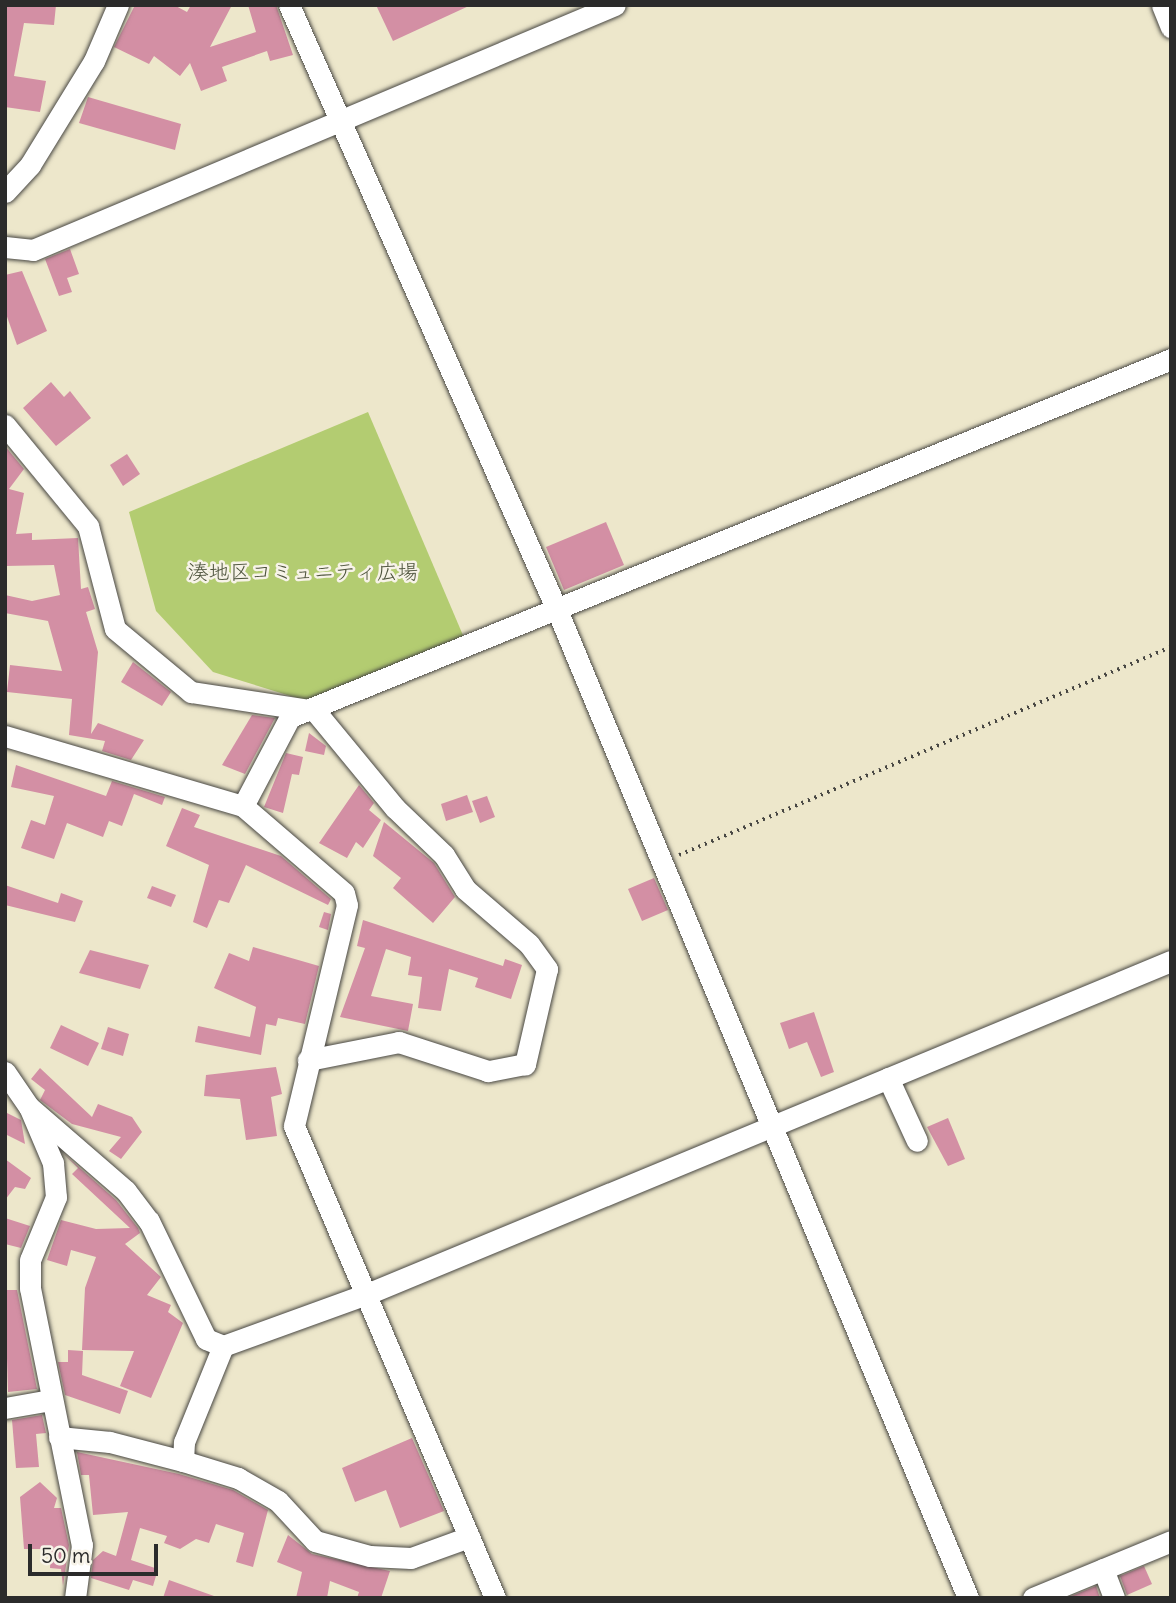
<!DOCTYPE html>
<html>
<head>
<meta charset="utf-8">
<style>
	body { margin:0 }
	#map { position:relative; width:1176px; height:1603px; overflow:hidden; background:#ede7cb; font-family:Delius,"Klee One",sans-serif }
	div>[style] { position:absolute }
	.green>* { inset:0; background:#b3cc71 }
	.building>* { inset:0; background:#d38fa4 }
	.path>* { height:3.5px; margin-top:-1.75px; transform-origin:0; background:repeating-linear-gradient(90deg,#484743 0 2px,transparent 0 7px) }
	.roads { filter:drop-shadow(0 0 2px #484743) drop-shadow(0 0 2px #484743) }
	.minor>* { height:21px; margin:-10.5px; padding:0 10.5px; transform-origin:10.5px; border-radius:10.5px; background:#fff }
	span { translate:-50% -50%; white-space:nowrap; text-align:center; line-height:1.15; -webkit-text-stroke:5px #f7f3e8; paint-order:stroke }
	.park-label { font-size:21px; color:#4d533c }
	.frame { position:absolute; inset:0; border:7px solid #2b2b2b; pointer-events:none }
	.scale { position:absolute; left:28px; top:1544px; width:130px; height:32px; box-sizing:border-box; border:4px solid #2b2b2b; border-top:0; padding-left:9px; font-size:21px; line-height:24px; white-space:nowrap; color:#2b2b2b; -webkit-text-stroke:5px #f7f3e8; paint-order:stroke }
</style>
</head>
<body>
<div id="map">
	<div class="green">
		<div style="clip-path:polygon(368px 412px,465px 640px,313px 703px,213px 672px,156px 611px,129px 512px)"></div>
	</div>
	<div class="building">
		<div style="clip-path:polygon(5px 5px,56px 5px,54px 25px,24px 23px,14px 76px,46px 81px,40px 112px,5px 107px)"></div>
		<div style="clip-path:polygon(135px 5px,174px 5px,187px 12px,191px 5px,232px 5px,210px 47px,256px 32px,248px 5px,276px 5px,293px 55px,270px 61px,267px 51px,222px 67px,227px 81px,201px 91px,190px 63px,180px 76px,154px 56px,149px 64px,114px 47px)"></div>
		<div style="clip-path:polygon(376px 5px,471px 5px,393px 41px)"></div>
		<div style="clip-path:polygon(88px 97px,181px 124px,175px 150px,79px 123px)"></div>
		<div style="clip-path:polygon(70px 249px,79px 274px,67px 278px,72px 292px,59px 296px,45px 259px)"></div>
		<div style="clip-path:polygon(22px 271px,47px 331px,17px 345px,5px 311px,5px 275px)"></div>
		<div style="clip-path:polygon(51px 382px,64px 397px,70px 391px,91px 418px,56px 446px,23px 408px)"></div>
		<div style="clip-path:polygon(5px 446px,24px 469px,9px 489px,24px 493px,16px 534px,32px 533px,32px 540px,78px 538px,81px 589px,88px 587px,95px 609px,86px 612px,98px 652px,91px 734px,98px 723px,144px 740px,131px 760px,102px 751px,105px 741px,69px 735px,72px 699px,7px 692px,10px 665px,62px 671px,48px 621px,5px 613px,5px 595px,32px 601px,60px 595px,54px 565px,5px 566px)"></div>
		<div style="clip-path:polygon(127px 454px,140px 474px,123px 486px,110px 465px)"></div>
		<div style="clip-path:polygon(606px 522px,624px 565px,564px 590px,546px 547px)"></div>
		<div style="clip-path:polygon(133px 662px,171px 692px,162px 706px,121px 682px)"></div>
		<div style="clip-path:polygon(252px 715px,275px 718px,245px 774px,222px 765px)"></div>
		<div style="clip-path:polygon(309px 733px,326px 746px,324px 755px,305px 751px)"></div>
		<div style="clip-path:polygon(286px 753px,303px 757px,299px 775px,292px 774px,283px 813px,264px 807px)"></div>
		<div style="clip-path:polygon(16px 765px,106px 796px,112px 781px,165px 797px,162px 805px,134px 794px,122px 826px,109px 821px,103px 837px,67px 823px,54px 859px,21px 848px,31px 820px,45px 825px,54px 796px,11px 787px)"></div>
		<div style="clip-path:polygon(359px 785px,374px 803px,369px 810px,381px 820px,363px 848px,356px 842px,347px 858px,319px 843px)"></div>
		<div style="clip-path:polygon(467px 795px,473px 812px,446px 821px,441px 804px)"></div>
		<div style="clip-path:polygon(487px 796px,495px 817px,480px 823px,472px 801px)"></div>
		<div style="clip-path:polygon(182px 808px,200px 815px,194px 827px,281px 856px,331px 899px,328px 905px,246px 865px,229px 903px,219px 900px,207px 928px,193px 922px,209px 865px,166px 846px)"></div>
		<div style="clip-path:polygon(384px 822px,434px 863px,455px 897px,433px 923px,393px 888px,401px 878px,373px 856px)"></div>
		<div style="clip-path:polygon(654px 878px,668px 910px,642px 921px,628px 889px)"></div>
		<div style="clip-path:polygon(5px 885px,58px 903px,61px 893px,83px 901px,75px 922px,5px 905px)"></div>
		<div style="clip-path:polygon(152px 886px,176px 895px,171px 907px,147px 898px)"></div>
		<div style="clip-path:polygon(324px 912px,331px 914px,328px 930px,319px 927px)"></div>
		<div style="clip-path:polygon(363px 920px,503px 966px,505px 959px,522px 965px,511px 999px,475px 987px,478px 978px,449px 969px,441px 1011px,418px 1008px,422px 977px,408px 975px,411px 957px,386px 949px,371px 996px,413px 1004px,408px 1031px,340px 1017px,365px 948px,357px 946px)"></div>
		<div style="clip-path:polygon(253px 947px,319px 966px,305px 1024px,278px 1018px,276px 1026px,266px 1024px,261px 1055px,195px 1042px,198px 1026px,250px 1037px,256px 1007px,214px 988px,229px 953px,249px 961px)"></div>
		<div style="clip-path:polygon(90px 950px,149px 965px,140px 989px,79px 973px)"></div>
		<div style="clip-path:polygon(814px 1012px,834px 1072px,821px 1077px,807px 1042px,789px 1049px,780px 1023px)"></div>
		<div style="clip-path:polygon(61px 1025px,99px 1043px,88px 1066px,50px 1048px)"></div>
		<div style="clip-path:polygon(108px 1027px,129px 1034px,123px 1056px,101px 1049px)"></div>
		<div style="clip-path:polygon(276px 1067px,282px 1094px,271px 1097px,277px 1136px,246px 1140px,240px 1099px,204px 1096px,206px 1075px)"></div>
		<div style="clip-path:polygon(40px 1068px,92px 1117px,98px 1104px,132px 1117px,142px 1132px,121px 1159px,109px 1151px,121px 1137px,72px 1124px,40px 1100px,45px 1090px,31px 1079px)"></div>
		<div style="clip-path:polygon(5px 1112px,21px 1120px,25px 1144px,5px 1134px)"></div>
		<div style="clip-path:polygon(948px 1118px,965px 1159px,948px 1166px,927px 1127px)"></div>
		<div style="clip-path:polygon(64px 1154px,116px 1200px,138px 1228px,140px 1233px,125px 1244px,161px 1277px,147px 1295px,171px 1305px,168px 1312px,183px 1323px,151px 1398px,120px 1386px,134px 1351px,82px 1350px,85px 1288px,96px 1257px,71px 1250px,67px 1266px,47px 1260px,61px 1220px,96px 1229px,130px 1228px,72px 1174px,78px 1168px)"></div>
		<div style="clip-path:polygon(5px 1159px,31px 1178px,25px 1189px,15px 1187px,5px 1200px)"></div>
		<div style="clip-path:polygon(5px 1218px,30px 1226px,21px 1248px,5px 1244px)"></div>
		<div style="clip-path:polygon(5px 1290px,17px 1290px,37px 1389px,8px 1392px)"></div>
		<div style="clip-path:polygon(68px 1350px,83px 1351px,82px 1375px,128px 1391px,120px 1414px,65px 1395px,58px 1362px,68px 1362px)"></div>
		<div style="clip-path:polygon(42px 1415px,46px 1433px,36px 1434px,39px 1467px,16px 1468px,12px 1420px)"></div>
		<div style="clip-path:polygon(412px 1438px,444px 1511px,400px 1528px,386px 1490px,355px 1502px,342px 1468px)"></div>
		<div style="clip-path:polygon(77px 1452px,179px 1474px,233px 1490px,268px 1510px,253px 1567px,236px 1562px,244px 1533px,216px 1524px,209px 1543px,196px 1539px,180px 1549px,164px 1543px,167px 1536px,140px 1528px,131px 1560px,158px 1569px,153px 1586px,133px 1580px,129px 1590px,91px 1578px,93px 1560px,103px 1551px,116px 1556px,128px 1512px,93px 1515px,89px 1475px,81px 1475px)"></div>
		<div style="clip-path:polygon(40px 1482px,57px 1498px,54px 1508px,61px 1508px,69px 1545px,63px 1586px,61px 1569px,50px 1568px,51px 1549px,24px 1549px,20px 1497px)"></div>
		<div style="clip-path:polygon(288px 1535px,312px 1554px,390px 1571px,381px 1598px,357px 1598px,359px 1592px,330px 1581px,327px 1598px,296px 1598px,302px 1572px,277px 1562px)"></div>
		<div style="clip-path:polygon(1144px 1566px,1152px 1584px,1127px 1595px,1120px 1576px)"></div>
		<div style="clip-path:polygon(169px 1580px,214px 1596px,214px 1598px,163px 1598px)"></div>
		<div style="clip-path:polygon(1096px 1586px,1100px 1598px,1069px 1598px,1069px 1597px)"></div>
	</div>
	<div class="path">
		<div style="left:679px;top:855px;width:534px;rotate:-22.92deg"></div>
	</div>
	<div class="roads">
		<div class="minor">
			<div style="left:289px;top:5px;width:662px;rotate:66.11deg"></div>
			<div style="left:557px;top:610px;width:1070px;rotate:67.41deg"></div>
			<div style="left:1162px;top:5px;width:24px;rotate:68deg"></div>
			<div style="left:5px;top:192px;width:37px;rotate:-47deg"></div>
			<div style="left:30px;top:165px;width:122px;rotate:-58.4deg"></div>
			<div style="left:94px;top:61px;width:61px;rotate:-66.8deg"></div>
			<div style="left:5px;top:247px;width:28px;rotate:6deg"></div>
			<div style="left:33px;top:250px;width:631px;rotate:-22.83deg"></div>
			<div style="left:5px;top:425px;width:131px;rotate:50.6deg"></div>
			<div style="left:88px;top:526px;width:106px;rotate:75.3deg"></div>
			<div style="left:115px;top:629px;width:99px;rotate:39.7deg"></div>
			<div style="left:191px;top:692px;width:125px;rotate:8.7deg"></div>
			<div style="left:315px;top:711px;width:126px;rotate:50.5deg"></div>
			<div style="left:395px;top:808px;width:68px;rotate:43.8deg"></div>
			<div style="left:444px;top:855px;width:40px;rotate:58deg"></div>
			<div style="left:465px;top:889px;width:84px;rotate:40.7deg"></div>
			<div style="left:529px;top:944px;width:31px;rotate:54deg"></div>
			<div style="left:547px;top:969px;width:98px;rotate:103deg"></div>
			<div style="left:525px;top:1064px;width:38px;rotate:169deg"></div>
			<div style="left:488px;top:1071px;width:94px;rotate:-162deg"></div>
			<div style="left:399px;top:1042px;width:93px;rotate:168.8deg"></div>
			<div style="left:5px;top:736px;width:248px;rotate:16.4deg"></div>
			<div style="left:243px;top:806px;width:133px;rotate:40.7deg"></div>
			<div style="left:344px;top:893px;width:12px;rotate:76deg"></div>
			<div style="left:347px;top:905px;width:227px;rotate:103.5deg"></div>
			<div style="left:294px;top:1126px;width:513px;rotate:66.93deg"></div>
			<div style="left:243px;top:806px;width:101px;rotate:-62.2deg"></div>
			<div style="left:290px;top:717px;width:951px;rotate:-22.11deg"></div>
			<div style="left:5px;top:1072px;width:42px;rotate:55.6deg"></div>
			<div style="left:29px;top:1107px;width:128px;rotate:40.9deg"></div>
			<div style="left:126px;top:1191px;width:38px;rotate:53deg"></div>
			<div style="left:149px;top:1221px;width:131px;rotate:64.2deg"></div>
			<div style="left:206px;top:1339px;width:18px;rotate:22deg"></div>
			<div style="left:223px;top:1346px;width:153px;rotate:-19.9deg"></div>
			<div style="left:367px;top:1294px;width:870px;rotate:-22.5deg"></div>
			<div style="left:888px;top:1078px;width:69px;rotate:65.3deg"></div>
			<div style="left:30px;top:1109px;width:59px;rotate:66.9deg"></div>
			<div style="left:53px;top:1163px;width:34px;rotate:85deg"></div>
			<div style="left:56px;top:1197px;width:68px;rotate:112.4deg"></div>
			<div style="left:30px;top:1260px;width:28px;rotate:90deg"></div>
			<div style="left:30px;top:1288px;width:262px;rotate:78.6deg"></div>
			<div style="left:82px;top:1545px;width:53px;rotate:97.5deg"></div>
			<div style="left:223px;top:1346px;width:104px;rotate:112.1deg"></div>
			<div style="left:184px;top:1442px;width:19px;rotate:93deg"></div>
			<div style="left:183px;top:1461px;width:58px;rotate:17.2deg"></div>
			<div style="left:238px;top:1478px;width:46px;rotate:29.9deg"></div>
			<div style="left:278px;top:1501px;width:54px;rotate:47.2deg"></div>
			<div style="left:315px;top:1541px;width:57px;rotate:15.3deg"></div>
			<div style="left:370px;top:1556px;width:41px;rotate:2.8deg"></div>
			<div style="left:411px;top:1558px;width:62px;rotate:-19.9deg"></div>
			<div style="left:5px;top:1408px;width:47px;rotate:-9.9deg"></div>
			<div style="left:59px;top:1437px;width:51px;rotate:5.6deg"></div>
			<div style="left:110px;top:1442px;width:75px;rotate:14.6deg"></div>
			<div style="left:1103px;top:1569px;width:31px;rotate:69deg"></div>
			<div style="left:1033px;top:1598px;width:149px;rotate:-22.4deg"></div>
		</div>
	</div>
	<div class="park-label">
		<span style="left:303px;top:572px">湊地区コミュニティ広場</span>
	</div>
	<div class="frame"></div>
	<div class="scale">50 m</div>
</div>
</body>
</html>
